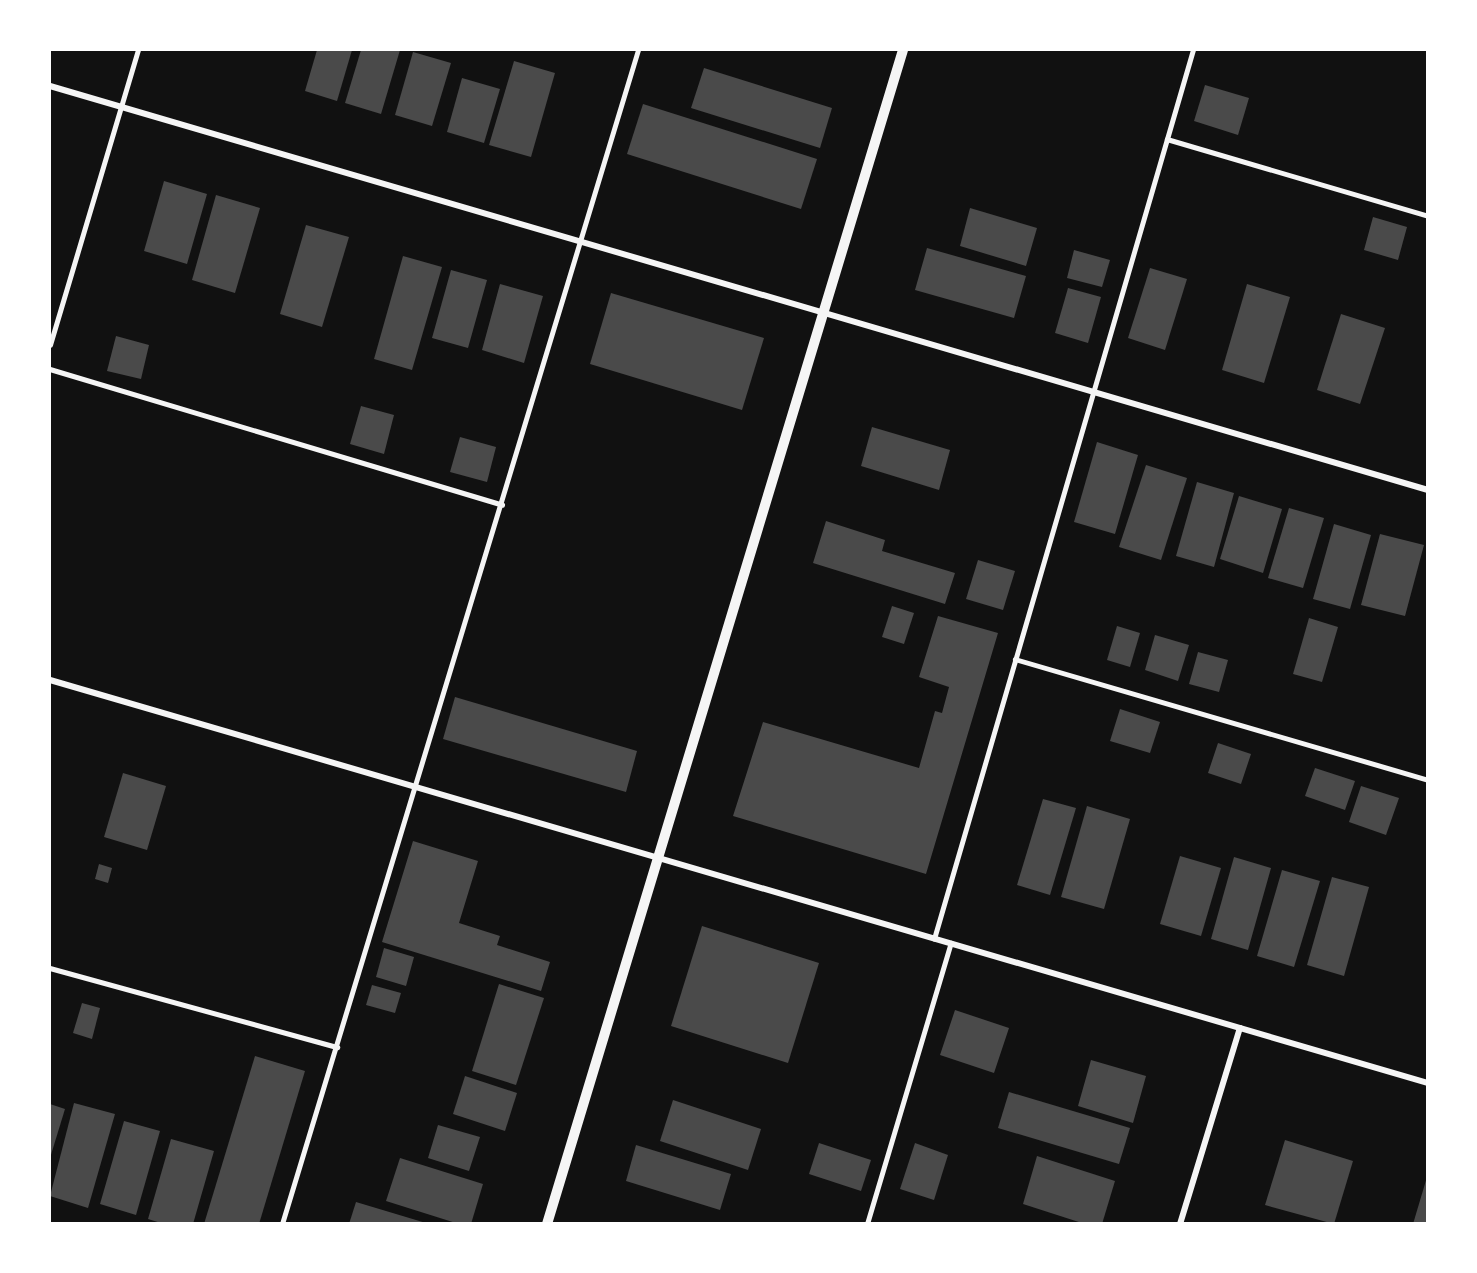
<!DOCTYPE html>
<html>
<head>
<meta charset="utf-8">
<style>
	body { margin:0 }
	#map { position:relative; width:1477px; height:1273px; overflow:hidden; background:#111; font-family:"Nunito Sans",sans-serif }
	div>[style] { position:absolute }
	.building>* { inset:0; background:#4a4a4a }
	.service>* { height:4.5px; margin:-2.25px; padding:0 2.25px; transform-origin:2.25px; border-radius:2.25px; background:#f5f5f5 }
	.minor>* { height:6px; margin:-3px; padding:0 3px; transform-origin:3px; border-radius:3px; background:#f5f5f5 }
	.tertiary>* { height:10px; margin:-5px; padding:0 5px; transform-origin:5px; border-radius:5px; background:#f5f5f5 }
	span { translate:-50% -50%; white-space:nowrap; text-align:center; line-height:1.15; -webkit-text-stroke:4.5px #fff; paint-order:stroke }
	.frame { position:absolute; inset:0; border:51px solid #fff; pointer-events:none }
</style>
</head>
<body>
<div id="map">
	<div class="building">
		<div style="clip-path:polygon(317px 50px,352px 50px,337px 101px,305px 91px)"></div>
		<div style="clip-path:polygon(361px 50px,400px 50px,381px 114px,345px 103px)"></div>
		<div style="clip-path:polygon(413px 52px,451px 63px,432px 126px,395px 115px)"></div>
		<div style="clip-path:polygon(514px 61px,555px 73px,531px 157px,489px 145px)"></div>
		<div style="clip-path:polygon(704px 68px,832px 108px,820px 148px,691px 108px)"></div>
		<div style="clip-path:polygon(462px 78px,500px 89px,484px 143px,447px 132px)"></div>
		<div style="clip-path:polygon(1205px 85px,1249px 98px,1238px 135px,1194px 121px)"></div>
		<div style="clip-path:polygon(643px 104px,817px 159px,801px 209px,627px 154px)"></div>
		<div style="clip-path:polygon(164px 181px,207px 194px,187px 264px,144px 251px)"></div>
		<div style="clip-path:polygon(216px 195px,260px 208px,235px 293px,192px 280px)"></div>
		<div style="clip-path:polygon(970px 208px,1037px 228px,1026px 266px,960px 246px)"></div>
		<div style="clip-path:polygon(1373px 217px,1407px 227px,1398px 260px,1364px 250px)"></div>
		<div style="clip-path:polygon(306px 225px,349px 237px,322px 327px,280px 314px)"></div>
		<div style="clip-path:polygon(927px 248px,1026px 276px,1014px 318px,915px 290px)"></div>
		<div style="clip-path:polygon(1074px 250px,1110px 260px,1102px 287px,1067px 278px)"></div>
		<div style="clip-path:polygon(403px 256px,442px 267px,412px 370px,374px 359px)"></div>
		<div style="clip-path:polygon(1150px 268px,1187px 279px,1165px 350px,1128px 338px)"></div>
		<div style="clip-path:polygon(451px 270px,487px 280px,468px 348px,432px 338px)"></div>
		<div style="clip-path:polygon(500px 284px,543px 296px,524px 363px,482px 350px)"></div>
		<div style="clip-path:polygon(1247px 284px,1290px 297px,1264px 383px,1222px 370px)"></div>
		<div style="clip-path:polygon(1068px 288px,1101px 297px,1088px 343px,1055px 333px)"></div>
		<div style="clip-path:polygon(611px 293px,764px 338px,742px 410px,590px 364px)"></div>
		<div style="clip-path:polygon(1341px 314px,1385px 328px,1360px 404px,1317px 390px)"></div>
		<div style="clip-path:polygon(116px 336px,149px 345px,141px 379px,107px 371px)"></div>
		<div style="clip-path:polygon(361px 406px,394px 415px,384px 454px,350px 444px)"></div>
		<div style="clip-path:polygon(872px 427px,950px 450px,939px 490px,861px 466px)"></div>
		<div style="clip-path:polygon(460px 437px,496px 447px,487px 482px,450px 472px)"></div>
		<div style="clip-path:polygon(1097px 442px,1138px 455px,1115px 534px,1074px 522px)"></div>
		<div style="clip-path:polygon(1146px 465px,1187px 478px,1161px 560px,1119px 547px)"></div>
		<div style="clip-path:polygon(1197px 482px,1234px 493px,1214px 567px,1176px 556px)"></div>
		<div style="clip-path:polygon(1239px 496px,1282px 509px,1263px 573px,1220px 559px)"></div>
		<div style="clip-path:polygon(1289px 508px,1324px 518px,1303px 588px,1268px 578px)"></div>
		<div style="clip-path:polygon(826px 521px,885px 540px,882px 551px,955px 573px,945px 604px,813px 563px)"></div>
		<div style="clip-path:polygon(1334px 524px,1371px 535px,1350px 609px,1313px 599px)"></div>
		<div style="clip-path:polygon(1380px 534px,1424px 545px,1405px 616px,1361px 605px)"></div>
		<div style="clip-path:polygon(978px 560px,1015px 571px,1003px 610px,966px 599px)"></div>
		<div style="clip-path:polygon(892px 606px,914px 613px,904px 644px,882px 637px)"></div>
		<div style="clip-path:polygon(938px 616px,998px 633px,926px 874px,733px 816px,763px 722px,919px 768px,935px 711px,942px 713px,949px 687px,919px 677px)"></div>
		<div style="clip-path:polygon(1309px 618px,1338px 627px,1322px 682px,1293px 674px)"></div>
		<div style="clip-path:polygon(1117px 626px,1140px 633px,1130px 667px,1107px 660px)"></div>
		<div style="clip-path:polygon(1155px 635px,1189px 645px,1178px 681px,1145px 670px)"></div>
		<div style="clip-path:polygon(1198px 652px,1228px 660px,1219px 692px,1189px 684px)"></div>
		<div style="clip-path:polygon(455px 697px,637px 751px,626px 792px,443px 739px)"></div>
		<div style="clip-path:polygon(1120px 709px,1160px 722px,1150px 753px,1110px 741px)"></div>
		<div style="clip-path:polygon(1218px 743px,1251px 754px,1241px 784px,1208px 773px)"></div>
		<div style="clip-path:polygon(1315px 768px,1355px 781px,1345px 810px,1305px 796px)"></div>
		<div style="clip-path:polygon(123px 773px,166px 786px,147px 850px,104px 837px)"></div>
		<div style="clip-path:polygon(1361px 786px,1399px 798px,1386px 835px,1349px 822px)"></div>
		<div style="clip-path:polygon(1043px 799px,1076px 808px,1050px 895px,1017px 885px)"></div>
		<div style="clip-path:polygon(1087px 806px,1130px 819px,1104px 909px,1061px 897px)"></div>
		<div style="clip-path:polygon(413px 841px,478px 861px,459px 923px,500px 936px,497px 945px,550px 962px,541px 991px,382px 942px)"></div>
		<div style="clip-path:polygon(1180px 856px,1221px 868px,1201px 936px,1160px 924px)"></div>
		<div style="clip-path:polygon(1234px 857px,1271px 868px,1248px 950px,1211px 939px)"></div>
		<div style="clip-path:polygon(99px 864px,112px 868px,108px 883px,95px 879px)"></div>
		<div style="clip-path:polygon(1282px 870px,1320px 881px,1294px 967px,1257px 956px)"></div>
		<div style="clip-path:polygon(1332px 877px,1369px 887px,1344px 976px,1307px 965px)"></div>
		<div style="clip-path:polygon(702px 926px,819px 963px,788px 1063px,671px 1026px)"></div>
		<div style="clip-path:polygon(384px 948px,414px 957px,406px 986px,376px 977px)"></div>
		<div style="clip-path:polygon(499px 984px,544px 998px,516px 1085px,472px 1071px)"></div>
		<div style="clip-path:polygon(372px 985px,401px 993px,395px 1013px,366px 1005px)"></div>
		<div style="clip-path:polygon(82px 1003px,100px 1008px,92px 1039px,73px 1033px)"></div>
		<div style="clip-path:polygon(955px 1010px,1009px 1028px,994px 1073px,940px 1055px)"></div>
		<div style="clip-path:polygon(255px 1056px,305px 1071px,259px 1224px,204px 1224px)"></div>
		<div style="clip-path:polygon(1091px 1060px,1146px 1076px,1133px 1123px,1078px 1106px)"></div>
		<div style="clip-path:polygon(465px 1076px,517px 1093px,505px 1131px,453px 1114px)"></div>
		<div style="clip-path:polygon(1009px 1092px,1130px 1128px,1119px 1164px,998px 1128px)"></div>
		<div style="clip-path:polygon(673px 1100px,761px 1129px,748px 1170px,660px 1141px)"></div>
		<div style="clip-path:polygon(74px 1103px,115px 1114px,88px 1208px,50px 1196px)"></div>
		<div style="clip-path:polygon(50px 1104px,65px 1109px,50px 1158px)"></div>
		<div style="clip-path:polygon(124px 1121px,160px 1131px,136px 1215px,100px 1204px)"></div>
		<div style="clip-path:polygon(438px 1125px,480px 1137px,469px 1171px,428px 1158px)"></div>
		<div style="clip-path:polygon(171px 1139px,214px 1151px,193px 1224px,164px 1224px,148px 1219px)"></div>
		<div style="clip-path:polygon(1285px 1140px,1353px 1161px,1334px 1224px,1265px 1205px)"></div>
		<div style="clip-path:polygon(819px 1143px,871px 1160px,861px 1191px,809px 1174px)"></div>
		<div style="clip-path:polygon(915px 1143px,948px 1155px,934px 1200px,900px 1189px)"></div>
		<div style="clip-path:polygon(636px 1145px,731px 1174px,720px 1210px,626px 1181px)"></div>
		<div style="clip-path:polygon(1037px 1156px,1115px 1181px,1102px 1224px,1085px 1224px,1023px 1204px)"></div>
		<div style="clip-path:polygon(400px 1158px,483px 1184px,471px 1224px,459px 1224px,386px 1201px)"></div>
		<div style="clip-path:polygon(1427px 1177px,1428px 1224px,1413px 1224px)"></div>
		<div style="clip-path:polygon(356px 1202px,426px 1223px,426px 1224px,349px 1224px)"></div>
	</div>
	<div class="service">
		<div style="left:1167px;top:139px;width:272px;rotate:16.4deg"></div>
		<div style="left:50px;top:345px;width:308px;rotate:-73.4deg"></div>
		<div style="left:50px;top:369px;width:472px;rotate:16.7deg"></div>
		<div style="left:1015px;top:659px;width:430px;rotate:16.3deg"></div>
		<div style="left:934px;top:939px;width:926px;rotate:-73.76deg"></div>
		<div style="left:50px;top:968px;width:298px;rotate:15.4deg"></div>
		<div style="left:282px;top:1224px;width:1227px;rotate:-73.13deg"></div>
		<div style="left:867px;top:1224px;width:293px;rotate:-73.4deg"></div>
	</div>
	<div class="minor">
		<div style="left:50px;top:86px;width:1436px;rotate:16.34deg"></div>
		<div style="left:50px;top:680px;width:1436px;rotate:16.3deg"></div>
		<div style="left:1180px;top:1224px;width:205px;rotate:-73deg"></div>
	</div>
	<div class="tertiary">
		<div style="left:547px;top:1224px;width:1227px;rotate:-73.13deg"></div>
	</div>
	<div class="frame"></div>
</div>
</body>
</html>
